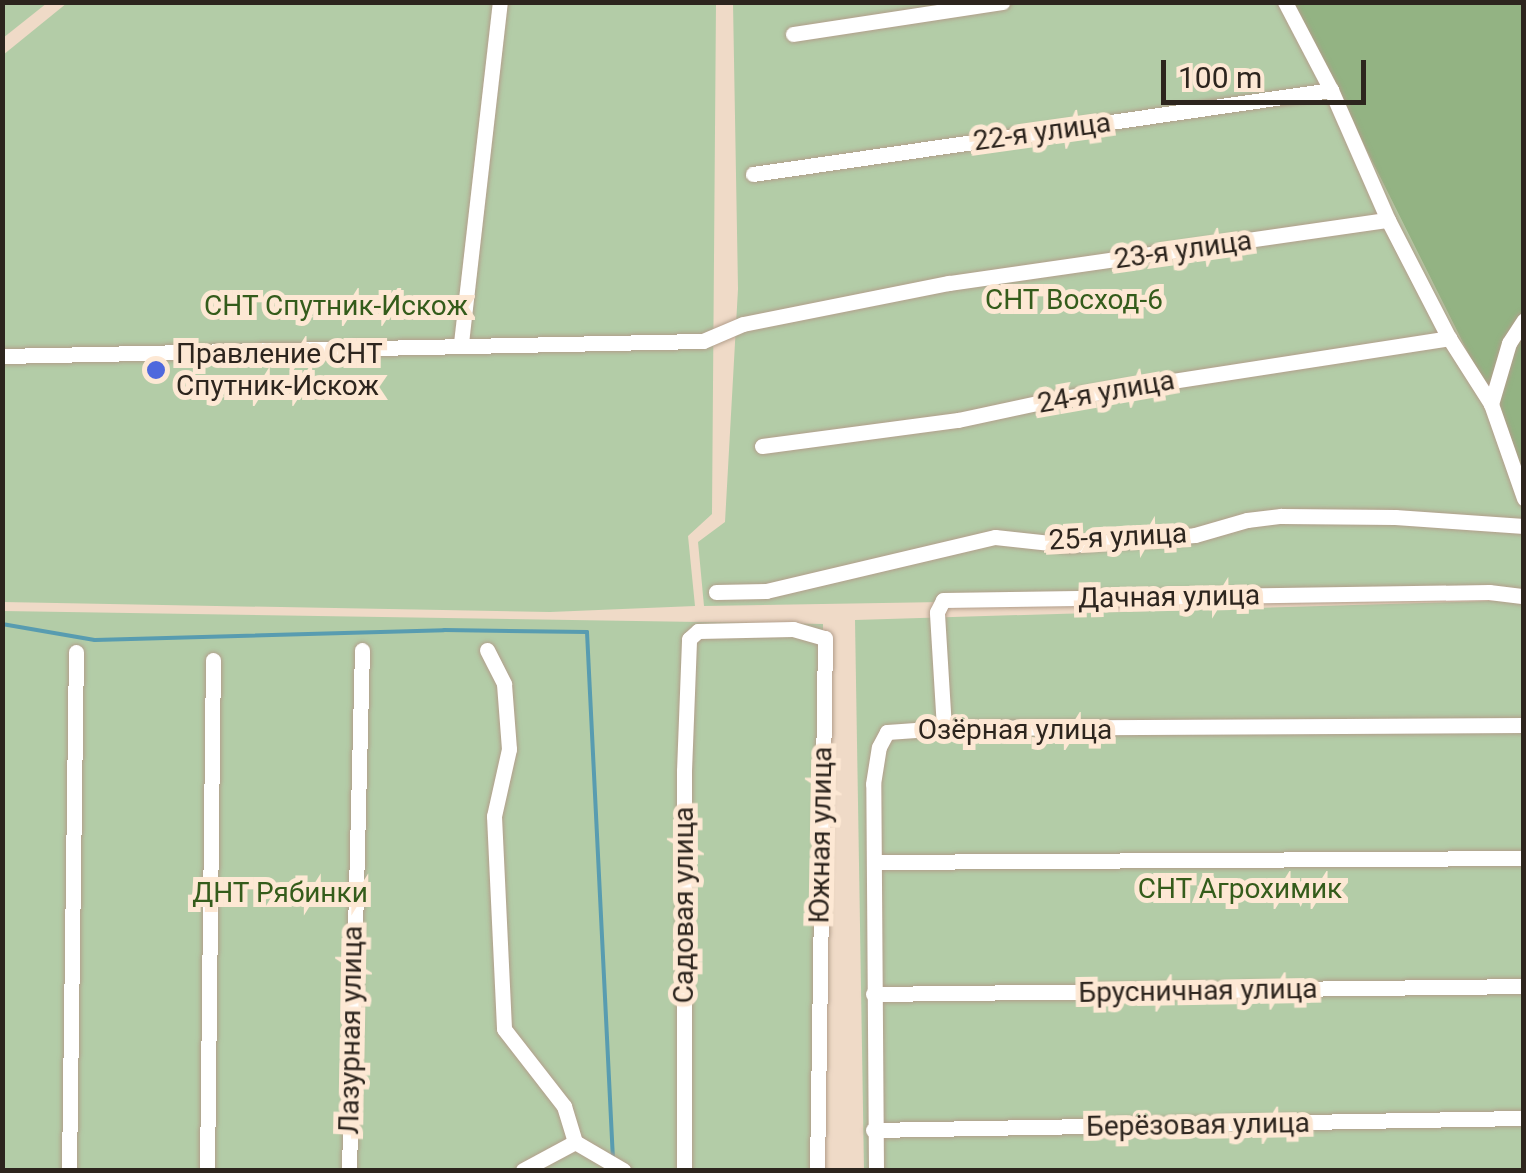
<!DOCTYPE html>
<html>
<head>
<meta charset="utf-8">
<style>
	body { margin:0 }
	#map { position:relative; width:1526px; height:1173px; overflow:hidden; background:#efdac7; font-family:Roboto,sans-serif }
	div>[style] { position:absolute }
	.green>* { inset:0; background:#b3cca7 }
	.forest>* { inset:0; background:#93b383 }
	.stream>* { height:4px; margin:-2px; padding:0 2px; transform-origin:2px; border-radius:2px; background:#589cb0 }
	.roads { filter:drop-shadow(0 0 2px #b29e8b) drop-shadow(0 0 2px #b29e8b) }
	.street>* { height:15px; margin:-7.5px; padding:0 7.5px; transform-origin:7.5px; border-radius:7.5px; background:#fff }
	.dots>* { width:28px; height:28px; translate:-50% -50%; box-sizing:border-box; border:5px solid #fde8d4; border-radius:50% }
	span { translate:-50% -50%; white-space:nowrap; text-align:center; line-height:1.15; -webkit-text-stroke:10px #fde8d4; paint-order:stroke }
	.street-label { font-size:28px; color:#2d251e }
	.park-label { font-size:28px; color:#345c1b }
	.poi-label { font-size:28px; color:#2d251e }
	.left { translate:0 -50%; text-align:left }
	.frame { position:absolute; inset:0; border:5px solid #2d251e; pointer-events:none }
	.scale { position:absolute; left:1161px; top:60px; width:205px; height:45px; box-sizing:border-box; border:5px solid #2d251e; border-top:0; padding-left:12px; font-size:30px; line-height:35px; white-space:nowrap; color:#2d251e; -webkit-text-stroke:8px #fde8d4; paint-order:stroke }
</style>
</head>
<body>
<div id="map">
	<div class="green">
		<div style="clip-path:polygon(3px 2px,47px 2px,47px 3px,3px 38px)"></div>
		<div style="clip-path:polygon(67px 3px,716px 3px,712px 514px,688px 536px,695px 606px,550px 612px,3px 602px,3px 55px)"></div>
		<div style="clip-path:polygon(733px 3px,1293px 3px,1498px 413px,1523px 477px,1523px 592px,704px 606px,698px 542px,725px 522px,738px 289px)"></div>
		<div style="clip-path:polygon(1523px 600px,1523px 1170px,864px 1170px,855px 620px)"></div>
		<div style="clip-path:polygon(3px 611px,823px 624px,820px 1170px,3px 1170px)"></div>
	</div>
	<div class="forest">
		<div style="clip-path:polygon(1293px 3px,1523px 3px,1523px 477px,1498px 413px)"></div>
	</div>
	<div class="stream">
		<div style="left:2px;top:624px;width:94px;rotate:9.8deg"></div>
		<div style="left:95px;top:640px;width:349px;rotate:-1.6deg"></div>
		<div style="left:444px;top:630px;width:143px;rotate:0.8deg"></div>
		<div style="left:587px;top:632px;width:529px;rotate:87.18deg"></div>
	</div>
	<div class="roads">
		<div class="street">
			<div style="left:1285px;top:2px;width:99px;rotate:62.4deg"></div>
			<div style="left:1331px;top:90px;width:142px;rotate:66.3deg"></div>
			<div style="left:1388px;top:220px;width:133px;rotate:62.7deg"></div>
			<div style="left:1449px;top:338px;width:78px;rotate:57.5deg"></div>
			<div style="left:793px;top:34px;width:212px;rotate:-8.7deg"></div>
			<div style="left:753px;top:174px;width:584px;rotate:-8.27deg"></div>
			<div style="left:1524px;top:320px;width:27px;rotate:123deg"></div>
			<div style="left:1509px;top:343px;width:64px;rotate:106.4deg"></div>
			<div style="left:1491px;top:404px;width:100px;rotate:70.7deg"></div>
			<div style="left:461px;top:343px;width:343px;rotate:-83.5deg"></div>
			<div style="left:2px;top:356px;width:701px;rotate:-1.23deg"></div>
			<div style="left:703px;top:341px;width:43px;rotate:-23deg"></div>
			<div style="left:743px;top:324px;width:210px;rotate:-11.3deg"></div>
			<div style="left:949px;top:283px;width:443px;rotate:-8.2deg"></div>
			<div style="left:762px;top:446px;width:198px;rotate:-7.6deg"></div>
			<div style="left:958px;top:420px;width:100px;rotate:-12.1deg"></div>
			<div style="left:1056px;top:399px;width:398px;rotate:-8.8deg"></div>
			<div style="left:716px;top:592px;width:50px;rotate:-1.1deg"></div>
			<div style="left:766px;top:591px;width:235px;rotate:-13.3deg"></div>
			<div style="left:995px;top:537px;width:74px;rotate:6.2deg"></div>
			<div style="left:1069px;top:545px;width:126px;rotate:-4.5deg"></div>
			<div style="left:1195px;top:535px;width:54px;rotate:-16.1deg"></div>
			<div style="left:1247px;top:520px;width:34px;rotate:-7deg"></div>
			<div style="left:1281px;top:516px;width:114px;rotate:0.5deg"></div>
			<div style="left:1395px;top:517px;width:129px;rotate:4deg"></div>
			<div style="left:487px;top:650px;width:38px;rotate:63deg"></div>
			<div style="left:504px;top:684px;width:65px;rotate:85.6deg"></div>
			<div style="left:509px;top:749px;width:69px;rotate:102.6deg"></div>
			<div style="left:494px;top:816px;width:213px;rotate:87.3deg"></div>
			<div style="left:504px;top:1029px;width:98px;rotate:52.1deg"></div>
			<div style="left:564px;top:1106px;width:38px;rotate:73deg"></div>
			<div style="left:944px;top:728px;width:116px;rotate:-93.5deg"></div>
			<div style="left:937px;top:612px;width:13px;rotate:-63deg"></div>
			<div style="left:943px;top:600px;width:546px;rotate:-0.84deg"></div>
			<div style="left:1489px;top:592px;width:35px;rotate:7deg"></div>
			<div style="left:875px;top:862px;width:649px;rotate:-0.35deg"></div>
			<div style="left:873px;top:994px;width:651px;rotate:-0.7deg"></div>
			<div style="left:873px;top:1130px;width:651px;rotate:-1.06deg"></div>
			<div style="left:69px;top:1170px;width:518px;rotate:-89.23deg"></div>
			<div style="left:207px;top:1170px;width:510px;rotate:-89.33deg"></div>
			<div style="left:349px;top:1170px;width:520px;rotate:-88.57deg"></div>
			<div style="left:523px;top:1170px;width:59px;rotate:-28.3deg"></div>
			<div style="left:575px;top:1142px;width:56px;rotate:30.3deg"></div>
			<div style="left:684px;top:1170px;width:399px;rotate:-90deg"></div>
			<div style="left:684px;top:771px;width:132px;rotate:-87.8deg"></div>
			<div style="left:689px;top:639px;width:12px;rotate:-42deg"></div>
			<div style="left:698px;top:631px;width:95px;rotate:-1.2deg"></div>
			<div style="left:793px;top:629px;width:33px;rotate:16deg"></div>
			<div style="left:825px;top:638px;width:532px;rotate:90.86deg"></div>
			<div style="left:876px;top:1170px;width:386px;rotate:-90.4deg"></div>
			<div style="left:873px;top:784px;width:37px;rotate:-81deg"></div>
			<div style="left:879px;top:747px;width:17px;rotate:-62deg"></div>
			<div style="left:887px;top:732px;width:57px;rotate:-4deg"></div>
			<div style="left:944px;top:728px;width:580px;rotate:-0.3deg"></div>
		</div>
	</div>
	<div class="dots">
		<div style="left:156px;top:370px;background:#4f68dd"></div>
	</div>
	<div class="street-label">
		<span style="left:1042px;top:132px;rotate:-8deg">22-я улица</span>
		<span style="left:1183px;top:250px;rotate:-8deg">23-я улица</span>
		<span style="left:1106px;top:392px;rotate:-10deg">24-я улица</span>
		<span style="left:1118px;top:537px;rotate:-3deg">25-я улица</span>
		<span style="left:1169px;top:597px;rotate:-1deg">Дачная улица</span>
		<span style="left:1015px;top:730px">Озёрная улица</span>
		<span style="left:821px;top:835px;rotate:-89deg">Южная улица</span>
		<span style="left:684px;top:905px;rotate:-90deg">Садовая улица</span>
		<span style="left:1198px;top:991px;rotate:-1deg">Брусничная улица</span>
		<span style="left:351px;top:1030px;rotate:-89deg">Лазурная улица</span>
		<span style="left:1198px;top:1125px;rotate:-1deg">Берёзовая улица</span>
	</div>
	<div class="park-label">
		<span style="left:1074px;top:300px">СНТ Восход-6</span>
		<span style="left:336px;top:306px">СНТ Спутник-Искож</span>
		<span style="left:1240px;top:889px">СНТ Агрохимик</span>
		<span style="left:280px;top:893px">ДНТ Рябинки</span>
	</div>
	<div class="poi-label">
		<span class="left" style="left:176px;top:370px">Правление СНТ<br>Спутник-Искож</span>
	</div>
	<div class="frame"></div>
	<div class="scale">100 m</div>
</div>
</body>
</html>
